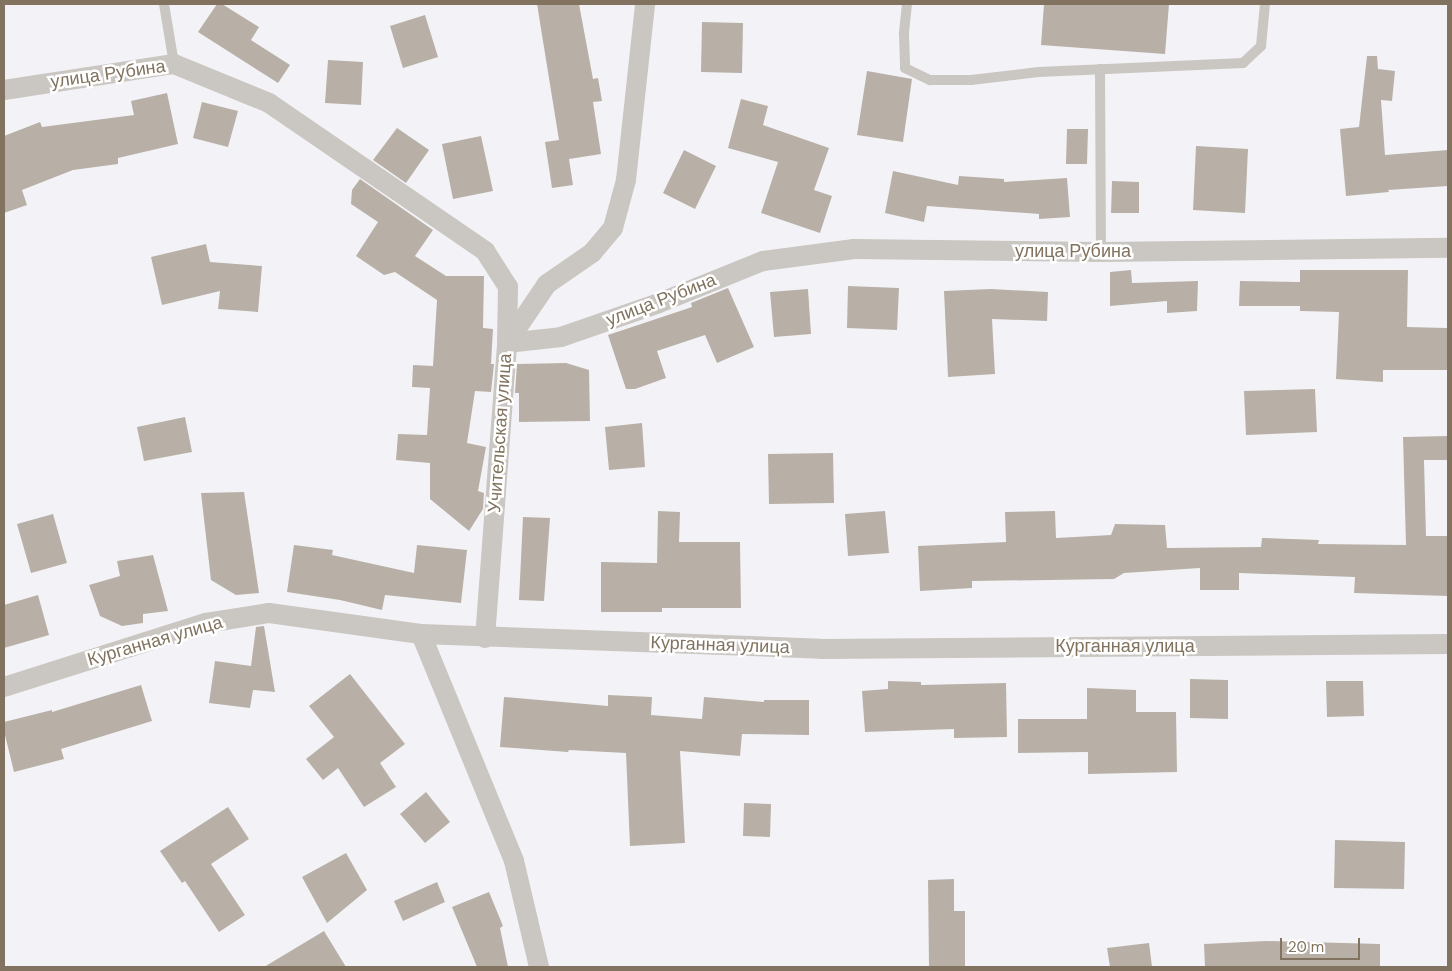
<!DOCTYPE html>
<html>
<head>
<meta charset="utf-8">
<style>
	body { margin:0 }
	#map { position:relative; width:1452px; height:971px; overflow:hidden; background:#f3f3f7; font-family:"DM Sans",sans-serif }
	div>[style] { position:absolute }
	.building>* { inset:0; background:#b8b0a7 }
	.service>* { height:10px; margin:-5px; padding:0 5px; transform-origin:5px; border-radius:5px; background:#cac6c1 }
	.minor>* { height:20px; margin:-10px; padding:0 10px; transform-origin:10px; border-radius:10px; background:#cac6c1 }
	span { translate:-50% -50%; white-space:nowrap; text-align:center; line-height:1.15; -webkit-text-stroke:5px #fff; paint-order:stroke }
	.street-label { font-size:18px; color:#81735f }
	.frame { position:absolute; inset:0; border:5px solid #81735f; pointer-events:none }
	.scale { position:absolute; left:1280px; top:938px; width:80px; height:22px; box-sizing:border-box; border:2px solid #81735f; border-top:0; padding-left:6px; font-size:15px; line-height:18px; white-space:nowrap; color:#81735f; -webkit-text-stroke:4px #fff; paint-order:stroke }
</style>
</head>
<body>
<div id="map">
	<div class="building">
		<div style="clip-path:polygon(217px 4px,222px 4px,259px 27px,251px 40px,290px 65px,278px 83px,198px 32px)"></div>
		<div style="clip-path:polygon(537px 4px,579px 4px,593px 79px,598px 78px,602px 101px,593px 102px,601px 154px,569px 159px,573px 185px,552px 188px,545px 142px,559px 140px)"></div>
		<div style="clip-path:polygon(1044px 4px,1169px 4px,1165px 54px,1041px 45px)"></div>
		<div style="clip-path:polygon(425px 15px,438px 57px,403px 68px,390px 26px)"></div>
		<div style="clip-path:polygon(702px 22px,743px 23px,742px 73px,701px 72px)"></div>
		<div style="clip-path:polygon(1367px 56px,1377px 56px,1378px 69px,1395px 71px,1392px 101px,1381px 100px,1385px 155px,1448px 150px,1448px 186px,1388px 190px,1389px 192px,1346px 196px,1340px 129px,1359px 127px)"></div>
		<div style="clip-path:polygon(328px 60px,363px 62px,361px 105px,325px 103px)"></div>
		<div style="clip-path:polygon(867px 71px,912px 79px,903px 142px,857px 135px)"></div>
		<div style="clip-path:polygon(167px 93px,178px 144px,118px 158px,118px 164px,73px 170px,22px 190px,27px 205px,4px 213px,4px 136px,40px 122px,42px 127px,134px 115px,131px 101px)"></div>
		<div style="clip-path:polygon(741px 99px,768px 106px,763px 125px,829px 148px,814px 190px,832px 196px,820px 233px,761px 213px,778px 162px,728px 148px)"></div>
		<div style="clip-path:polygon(202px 102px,238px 111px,228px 147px,193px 138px)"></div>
		<div style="clip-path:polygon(397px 128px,429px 150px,406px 183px,373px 160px)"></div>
		<div style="clip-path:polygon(1067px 129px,1088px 129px,1087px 164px,1066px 164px)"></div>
		<div style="clip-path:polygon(481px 136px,493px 191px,453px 199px,442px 144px)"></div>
		<div style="clip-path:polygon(1196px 146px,1248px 149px,1245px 213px,1193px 210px)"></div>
		<div style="clip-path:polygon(684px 150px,716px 166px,695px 209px,663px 193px)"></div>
		<div style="clip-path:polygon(893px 171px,958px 185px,959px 176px,1004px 179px,1004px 182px,1067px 178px,1070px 217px,1039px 219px,1039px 214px,927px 206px,924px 222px,885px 213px)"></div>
		<div style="clip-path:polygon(360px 179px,433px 230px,415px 256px,446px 276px,484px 276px,483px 328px,493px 329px,491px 364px,494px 364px,491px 392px,475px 391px,467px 443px,486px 447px,478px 491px,484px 493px,483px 509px,469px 531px,430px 499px,430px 463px,396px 460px,398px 434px,427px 435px,430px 388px,412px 387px,413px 365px,433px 366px,437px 300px,395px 272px,384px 275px,356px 256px,378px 222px,351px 204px,352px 190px)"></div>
		<div style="clip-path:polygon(1112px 181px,1139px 182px,1139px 213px,1111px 213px)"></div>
		<div style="clip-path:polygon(206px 244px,210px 262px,262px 266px,258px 312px,218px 309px,220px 291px,162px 305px,151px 257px)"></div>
		<div style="clip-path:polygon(1131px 270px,1132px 283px,1198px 281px,1197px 311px,1167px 313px,1167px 301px,1110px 306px,1110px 272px)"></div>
		<div style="clip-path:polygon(1300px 270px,1408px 270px,1407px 327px,1448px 328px,1448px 370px,1383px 370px,1383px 382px,1336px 379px,1339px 312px,1300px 311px,1300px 306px,1239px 306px,1240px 281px,1300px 282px)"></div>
		<div style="clip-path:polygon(848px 286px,899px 288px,897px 330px,847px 328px)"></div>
		<div style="clip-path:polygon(728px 288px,754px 347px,717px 363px,705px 335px,657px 351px,666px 378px,635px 389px,626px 389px,608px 335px,692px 307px,691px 303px)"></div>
		<div style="clip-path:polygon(808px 289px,811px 334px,774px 337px,770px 292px)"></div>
		<div style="clip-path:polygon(991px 289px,1048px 292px,1047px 321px,992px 319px,995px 374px,948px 377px,944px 291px)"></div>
		<div style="clip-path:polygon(566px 363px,589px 370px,590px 421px,519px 422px,519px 393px,515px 393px,517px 364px)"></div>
		<div style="clip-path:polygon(1315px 389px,1317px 432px,1246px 435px,1244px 391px)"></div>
		<div style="clip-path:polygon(185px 417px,192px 452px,144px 461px,137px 427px)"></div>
		<div style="clip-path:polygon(642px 423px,645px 467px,609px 470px,605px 427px)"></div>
		<div style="clip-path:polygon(1448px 436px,1448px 460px,1424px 460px,1426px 536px,1448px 536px,1448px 596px,1354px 593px,1355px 577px,1239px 573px,1239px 590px,1200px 590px,1200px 568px,1124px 573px,1114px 579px,972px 581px,972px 588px,920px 591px,918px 546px,1006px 542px,1005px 512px,1055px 511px,1056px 538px,1111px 535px,1115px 524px,1165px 525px,1167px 548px,1261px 547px,1262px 538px,1319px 540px,1318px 544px,1406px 545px,1403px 437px)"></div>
		<div style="clip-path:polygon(833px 453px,834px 503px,769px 504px,768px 454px)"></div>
		<div style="clip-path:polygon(244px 492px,259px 593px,236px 595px,211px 580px,201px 493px)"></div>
		<div style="clip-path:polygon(658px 511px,680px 512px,679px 542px,740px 542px,741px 608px,662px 608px,662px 612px,601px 612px,601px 562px,657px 563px)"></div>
		<div style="clip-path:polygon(885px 511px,889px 553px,848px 556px,845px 514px)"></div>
		<div style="clip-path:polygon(53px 514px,67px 563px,31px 573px,17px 524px)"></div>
		<div style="clip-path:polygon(523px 517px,550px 518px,544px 601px,519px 600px)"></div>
		<div style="clip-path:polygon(294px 545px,333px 550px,332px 555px,414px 573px,417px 545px,467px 550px,461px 603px,385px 595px,382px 610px,340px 600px,287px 592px)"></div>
		<div style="clip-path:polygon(153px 555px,168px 611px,143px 614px,143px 623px,122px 626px,100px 616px,89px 585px,120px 576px,117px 561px)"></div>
		<div style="clip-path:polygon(38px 595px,49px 635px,4px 648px,4px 605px)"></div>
		<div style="clip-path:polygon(264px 626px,275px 692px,253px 690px,250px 708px,209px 703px,215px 661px,251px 666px,256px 627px)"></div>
		<div style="clip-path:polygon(350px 674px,405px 744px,380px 763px,396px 787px,364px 807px,338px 768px,323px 780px,306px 759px,334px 737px,309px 706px)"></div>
		<div style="clip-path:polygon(1190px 679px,1228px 680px,1228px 719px,1190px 718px)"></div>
		<div style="clip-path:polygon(888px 681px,921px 682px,921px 685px,1006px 683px,1007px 737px,954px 738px,954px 729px,865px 732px,862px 691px,888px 689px)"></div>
		<div style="clip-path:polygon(1326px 681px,1363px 681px,1364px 716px,1327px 717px)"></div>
		<div style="clip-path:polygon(141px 685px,152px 721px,61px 749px,64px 759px,14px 772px,4px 731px,4px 722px,52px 710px,52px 712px)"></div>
		<div style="clip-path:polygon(1087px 688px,1136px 690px,1136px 712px,1176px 712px,1177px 772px,1088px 774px,1088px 752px,1018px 753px,1018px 719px,1087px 719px)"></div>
		<div style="clip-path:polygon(608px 695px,652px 697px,651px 715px,702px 719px,704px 697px,764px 702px,764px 700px,809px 700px,809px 735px,742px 734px,740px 756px,680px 751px,685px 843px,630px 846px,626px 753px,569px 750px,568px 752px,500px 747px,504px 697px,608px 706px)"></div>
		<div style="clip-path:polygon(426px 792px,450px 822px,425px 843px,400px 814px)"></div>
		<div style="clip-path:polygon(744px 803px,771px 804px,770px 837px,743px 836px)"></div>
		<div style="clip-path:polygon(228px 807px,249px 839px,211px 864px,245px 915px,219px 932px,185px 881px,182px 883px,160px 851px)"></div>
		<div style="clip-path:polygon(1335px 840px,1405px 842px,1404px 889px,1334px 888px)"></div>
		<div style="clip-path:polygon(346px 853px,367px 890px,327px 923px,302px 877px)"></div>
		<div style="clip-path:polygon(954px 879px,954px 911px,965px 911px,965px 967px,929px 967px,928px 880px)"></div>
		<div style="clip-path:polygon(437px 882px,445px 902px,403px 921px,394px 901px)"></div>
		<div style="clip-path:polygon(489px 892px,503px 926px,500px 928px,508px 967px,477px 967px,452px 907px)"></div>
		<div style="clip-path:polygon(324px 931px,346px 967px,264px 967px)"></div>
		<div style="clip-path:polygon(1266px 941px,1380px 944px,1380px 967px,1205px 967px,1204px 944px)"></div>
		<div style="clip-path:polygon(1149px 943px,1152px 967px,1110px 967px,1107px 948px)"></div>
	</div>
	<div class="service">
		<div style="left:164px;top:4px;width:61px;rotate:80.5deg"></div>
		<div style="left:907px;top:4px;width:31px;rotate:96deg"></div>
		<div style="left:904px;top:35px;width:33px;rotate:88deg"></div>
		<div style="left:905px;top:68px;width:28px;rotate:26deg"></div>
		<div style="left:930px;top:80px;width:41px"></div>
		<div style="left:971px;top:80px;width:68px;rotate:-6.7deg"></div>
		<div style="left:1039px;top:72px;width:204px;rotate:-2.5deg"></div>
		<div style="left:1243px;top:63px;width:25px;rotate:-43deg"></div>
		<div style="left:1261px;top:46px;width:42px;rotate:-84.6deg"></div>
		<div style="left:1100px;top:69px;width:183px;rotate:89.7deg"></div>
	</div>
	<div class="minor">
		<div style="left:4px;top:90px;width:172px;rotate:-8.7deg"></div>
		<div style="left:174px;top:64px;width:103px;rotate:22.3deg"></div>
		<div style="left:269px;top:103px;width:262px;rotate:34.4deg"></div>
		<div style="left:485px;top:251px;width:43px;rotate:57.4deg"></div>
		<div style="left:508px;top:287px;width:56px;rotate:91deg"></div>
		<div style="left:507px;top:343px;width:54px;rotate:-6.3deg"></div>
		<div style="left:561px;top:337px;width:104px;rotate:-19.1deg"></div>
		<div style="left:659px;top:303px;width:112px;rotate:-22deg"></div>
		<div style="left:763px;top:261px;width:92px;rotate:-7.5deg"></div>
		<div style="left:854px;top:249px;width:247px;rotate:0.7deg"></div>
		<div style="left:1101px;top:252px;width:347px;rotate:-0.7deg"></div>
		<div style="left:421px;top:634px;width:245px;rotate:67.7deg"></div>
		<div style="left:514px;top:861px;width:109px;rotate:76.7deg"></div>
		<div style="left:485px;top:638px;width:296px;rotate:-85.7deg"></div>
		<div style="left:507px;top:343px;width:71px;rotate:-55.9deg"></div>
		<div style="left:547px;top:284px;width:55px;rotate:-34.6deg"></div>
		<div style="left:592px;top:253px;width:33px;rotate:-50deg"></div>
		<div style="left:613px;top:228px;width:50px;rotate:-74.8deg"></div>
		<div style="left:626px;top:180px;width:177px;rotate:-83.8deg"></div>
		<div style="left:4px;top:687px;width:212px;rotate:-17.6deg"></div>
		<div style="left:206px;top:623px;width:64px;rotate:-9deg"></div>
		<div style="left:269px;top:613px;width:153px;rotate:7.9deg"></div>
		<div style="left:421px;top:634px;width:400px;rotate:2.1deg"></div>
		<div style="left:821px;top:649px;width:627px;rotate:-0.46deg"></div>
	</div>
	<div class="street-label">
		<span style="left:108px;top:74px;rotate:-8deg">улица Рубина</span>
		<span style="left:1073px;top:251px">улица Рубина</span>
		<span style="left:661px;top:300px;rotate:-21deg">улица Рубина</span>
		<span style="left:500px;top:433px;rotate:-86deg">Учительская улица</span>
		<span style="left:155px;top:641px;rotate:-16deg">Курганная улица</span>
		<span style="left:720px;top:645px;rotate:2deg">Курганная улица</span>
		<span style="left:1125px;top:646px">Курганная улица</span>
	</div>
	<div class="frame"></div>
	<div class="scale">20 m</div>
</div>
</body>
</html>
